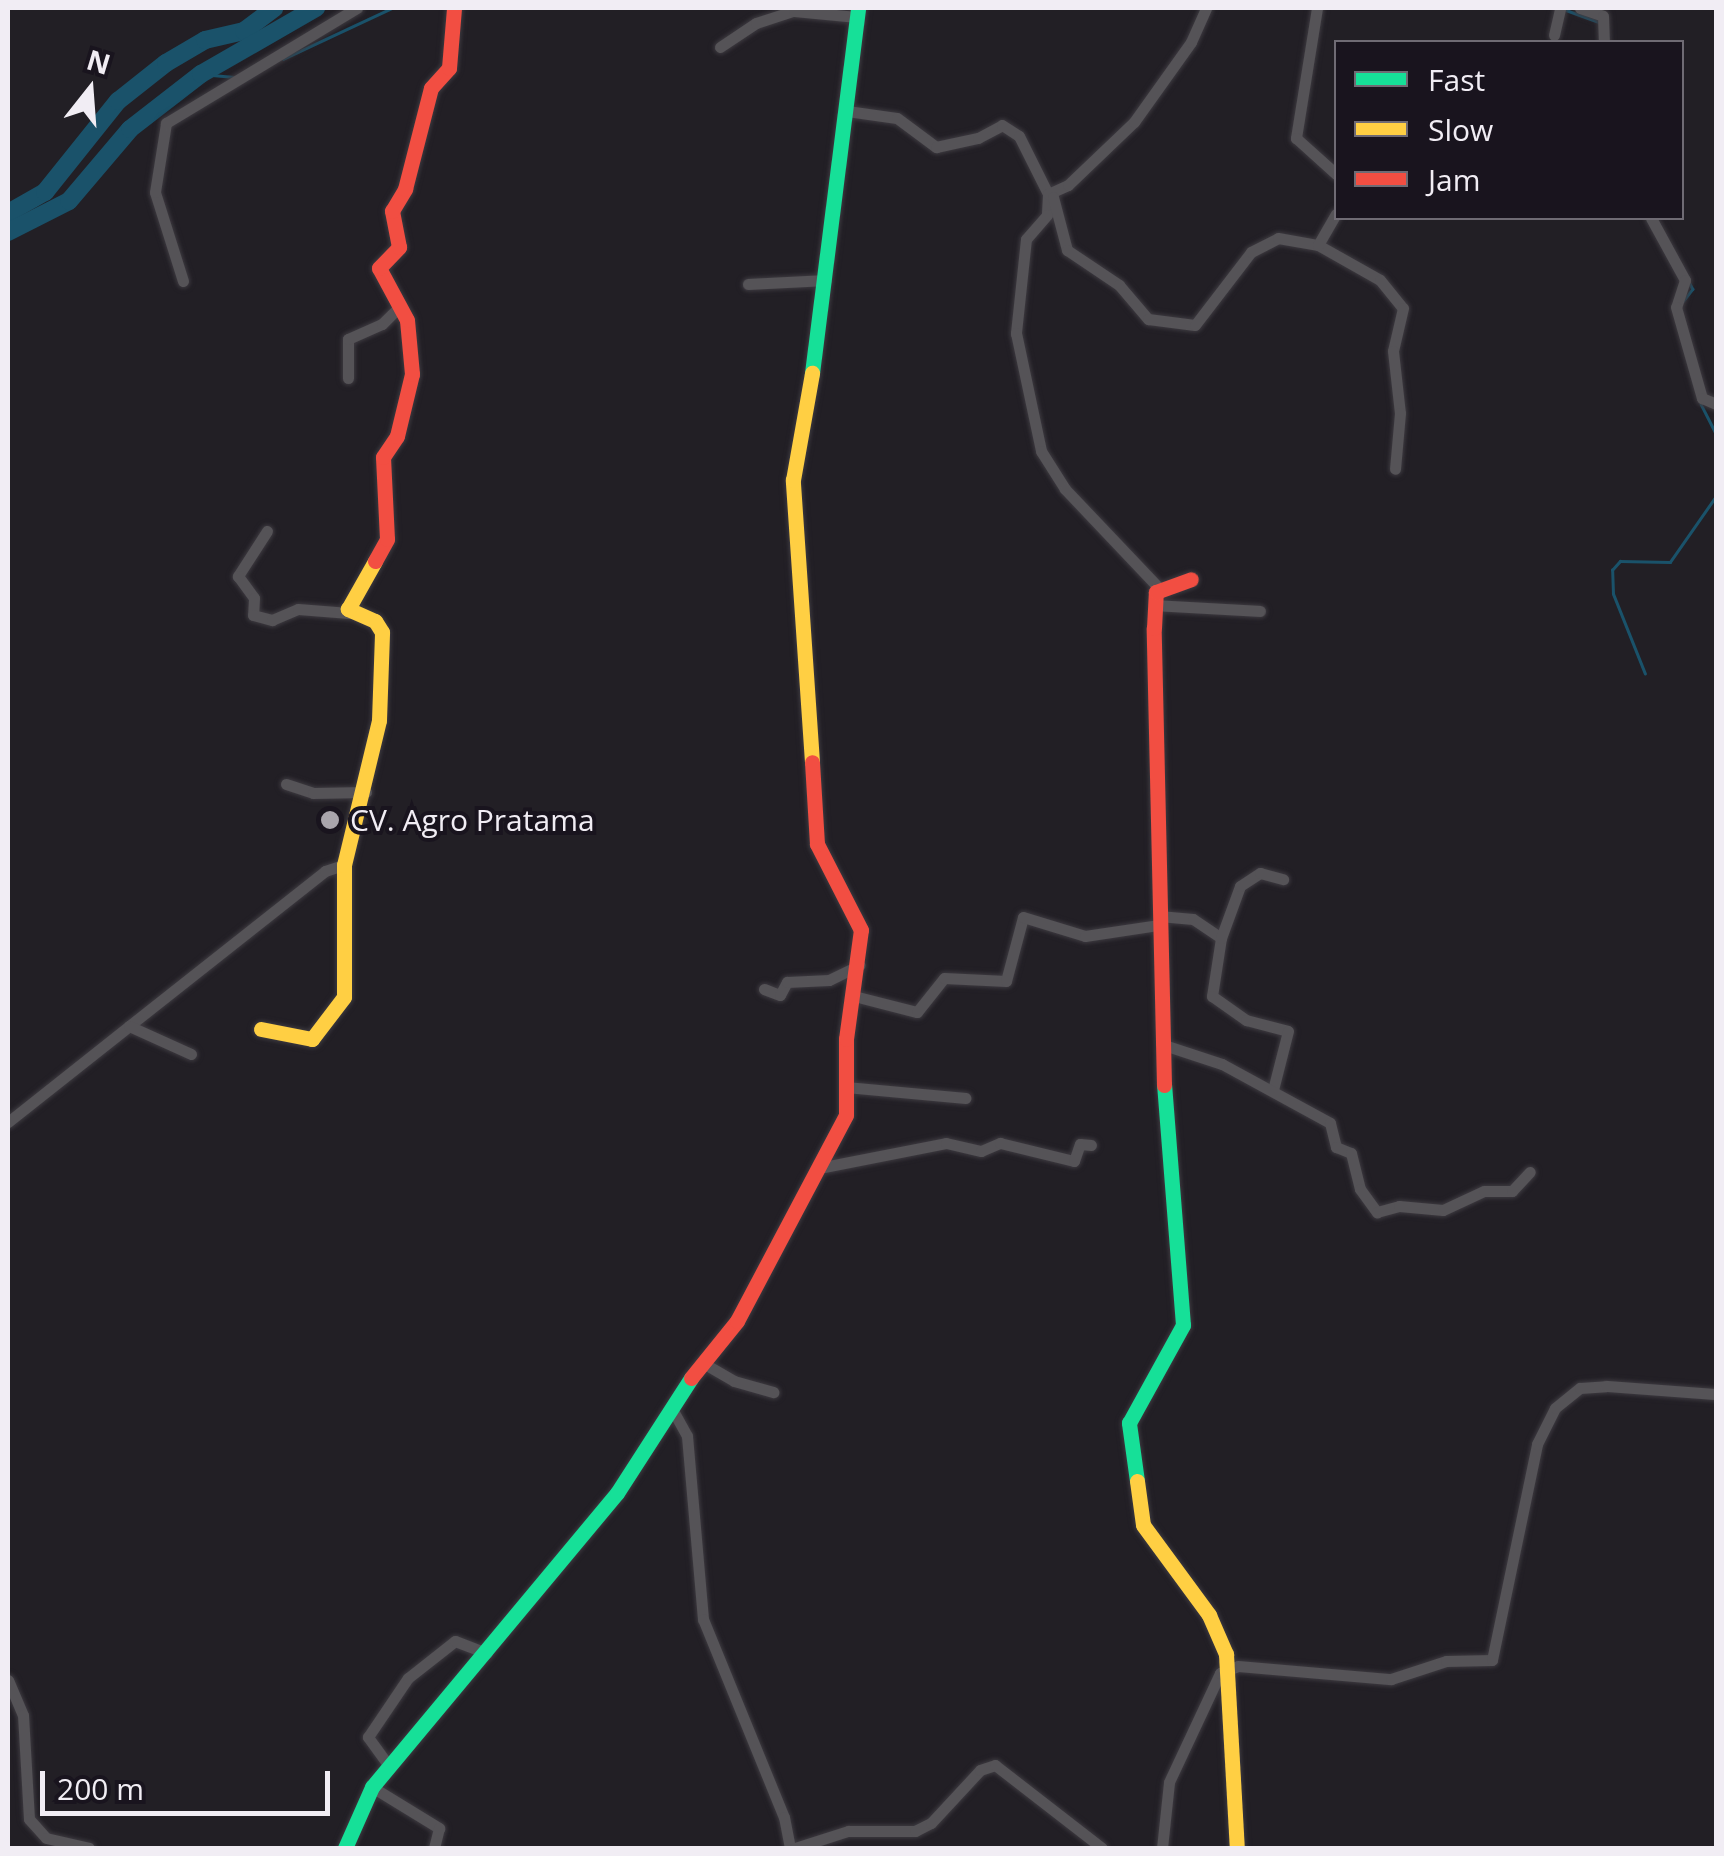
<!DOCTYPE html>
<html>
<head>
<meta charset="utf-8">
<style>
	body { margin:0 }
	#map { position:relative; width:1724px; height:1856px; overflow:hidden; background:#221f25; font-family:"Open Sans",sans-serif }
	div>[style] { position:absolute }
	.stream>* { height:2.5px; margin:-1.25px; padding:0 1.25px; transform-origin:1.25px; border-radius:1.25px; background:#1a526a }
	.river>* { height:18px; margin:-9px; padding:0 9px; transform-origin:9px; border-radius:9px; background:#1a526a }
	.roads { filter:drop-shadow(0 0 2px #3d3a40) drop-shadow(0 0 2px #3d3a40) }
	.street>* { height:11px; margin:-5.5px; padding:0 5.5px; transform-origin:5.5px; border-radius:5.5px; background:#555357 }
	.fast>* { height:15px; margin:-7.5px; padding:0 7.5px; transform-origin:7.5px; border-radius:7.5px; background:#16e098 }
	.slow>* { height:15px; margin:-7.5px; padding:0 7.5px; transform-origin:7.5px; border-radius:7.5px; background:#ffcf43 }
	.jam>* { height:15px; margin:-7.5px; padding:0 7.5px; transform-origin:7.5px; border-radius:7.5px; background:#f24e42 }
	.dots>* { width:28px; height:28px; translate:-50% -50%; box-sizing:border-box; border:5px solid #19141e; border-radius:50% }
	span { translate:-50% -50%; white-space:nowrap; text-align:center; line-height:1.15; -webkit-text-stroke:8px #19141e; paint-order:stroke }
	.poi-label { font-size:30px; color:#f1edf4 }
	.left { translate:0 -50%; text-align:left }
	.frame { position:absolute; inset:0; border:10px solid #f1edf4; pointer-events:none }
	.legend { position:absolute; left:1334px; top:40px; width:350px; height:180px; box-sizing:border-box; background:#19141e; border:2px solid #6f6b74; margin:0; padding:12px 18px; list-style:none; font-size:30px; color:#f1edf4 }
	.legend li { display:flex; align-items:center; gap:20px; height:50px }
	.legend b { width:50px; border:2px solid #6f6b74 }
	.north { position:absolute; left:40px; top:40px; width:100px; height:100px; -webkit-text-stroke:8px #19141e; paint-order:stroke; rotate:17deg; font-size:28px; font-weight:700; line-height:40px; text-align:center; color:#f1edf4 }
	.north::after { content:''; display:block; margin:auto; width:35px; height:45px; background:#f1edf4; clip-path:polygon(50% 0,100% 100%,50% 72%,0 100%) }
	.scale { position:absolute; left:40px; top:1771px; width:290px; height:45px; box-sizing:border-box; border:5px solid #f1edf4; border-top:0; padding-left:12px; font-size:30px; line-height:35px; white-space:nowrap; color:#f1edf4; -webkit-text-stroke:8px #19141e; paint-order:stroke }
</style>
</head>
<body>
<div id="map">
	<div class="stream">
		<div style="left:1566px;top:10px;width:37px;rotate:20deg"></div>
		<div style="left:283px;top:59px;width:120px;rotate:-25.1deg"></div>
		<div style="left:201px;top:74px;width:33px;rotate:5deg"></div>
		<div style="left:1680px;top:264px;width:28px;rotate:63deg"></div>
		<div style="left:1693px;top:289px;width:16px;rotate:128deg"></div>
		<div style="left:1701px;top:404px;width:33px;rotate:63deg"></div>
		<div style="left:1716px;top:435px;width:7px;rotate:90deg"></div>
		<div style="left:1645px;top:674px;width:86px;rotate:-111.8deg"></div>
		<div style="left:1613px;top:594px;width:24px;rotate:-92deg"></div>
		<div style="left:1612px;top:570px;width:12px;rotate:-48deg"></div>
		<div style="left:1620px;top:561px;width:50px;rotate:1.1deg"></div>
		<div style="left:1670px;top:562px;width:80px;rotate:-55.1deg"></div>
		<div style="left:1716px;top:496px;width:17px;rotate:-90deg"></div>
	</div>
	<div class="river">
		<div style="left:8px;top:213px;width:43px;rotate:-29.6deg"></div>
		<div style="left:45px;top:192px;width:117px;rotate:-51.3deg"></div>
		<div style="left:118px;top:101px;width:61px;rotate:-38.4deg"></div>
		<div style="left:166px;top:63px;width:45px;rotate:-30.5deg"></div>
		<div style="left:205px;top:40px;width:40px;rotate:-13deg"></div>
		<div style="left:244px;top:31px;width:38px;rotate:-37deg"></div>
		<div style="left:8px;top:232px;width:68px;rotate:-26.9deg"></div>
		<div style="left:69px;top:201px;width:94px;rotate:-49.7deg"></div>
		<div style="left:130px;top:129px;width:90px;rotate:-37.8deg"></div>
		<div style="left:201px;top:74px;width:133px;rotate:-29.9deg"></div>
	</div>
	<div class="roads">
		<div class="street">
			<div style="left:1317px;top:8px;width:132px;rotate:99.2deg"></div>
			<div style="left:1296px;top:138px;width:54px;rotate:42deg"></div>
			<div style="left:1580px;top:8px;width:24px;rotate:19deg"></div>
			<div style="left:1603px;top:16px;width:26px;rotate:88deg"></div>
			<div style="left:1554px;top:35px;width:28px;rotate:-77deg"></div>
			<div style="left:720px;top:47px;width:43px;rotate:-33.7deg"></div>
			<div style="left:756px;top:23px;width:40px;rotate:-18deg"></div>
			<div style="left:794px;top:11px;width:63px;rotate:5.4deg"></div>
			<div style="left:847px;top:111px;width:50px;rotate:8deg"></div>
			<div style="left:897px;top:118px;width:49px;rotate:36.6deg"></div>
			<div style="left:936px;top:147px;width:43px;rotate:-12.1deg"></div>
			<div style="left:978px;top:138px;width:27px;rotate:-28deg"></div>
			<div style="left:1002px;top:125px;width:20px;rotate:33deg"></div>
			<div style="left:1019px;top:136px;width:65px;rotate:63.4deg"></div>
			<div style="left:1048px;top:194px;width:21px;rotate:93deg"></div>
			<div style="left:1047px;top:215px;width:32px;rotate:131deg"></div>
			<div style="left:1026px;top:239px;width:95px;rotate:96.1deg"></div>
			<div style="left:1016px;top:333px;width:121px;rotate:78deg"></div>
			<div style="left:1041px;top:451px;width:45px;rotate:57.7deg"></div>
			<div style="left:1065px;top:489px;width:137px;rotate:46.5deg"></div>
			<div style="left:1048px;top:194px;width:22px;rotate:-24deg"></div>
			<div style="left:1068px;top:185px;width:91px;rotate:-43.7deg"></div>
			<div style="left:1134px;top:122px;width:98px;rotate:-54.5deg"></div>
			<div style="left:1191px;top:42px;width:37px;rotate:-66deg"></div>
			<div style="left:1053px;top:197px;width:55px;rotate:75.2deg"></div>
			<div style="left:1067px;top:250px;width:63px;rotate:33.9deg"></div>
			<div style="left:1119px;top:285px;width:45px;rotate:49.5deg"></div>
			<div style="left:1148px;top:319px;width:47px;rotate:7.3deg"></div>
			<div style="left:1195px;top:325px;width:92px;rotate:-52.5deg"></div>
			<div style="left:1251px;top:252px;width:30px;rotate:-27deg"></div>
			<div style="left:1278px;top:238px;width:41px;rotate:9.9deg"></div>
			<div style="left:1318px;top:245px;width:71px;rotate:29.4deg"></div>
			<div style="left:1380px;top:280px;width:36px;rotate:51deg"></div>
			<div style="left:1403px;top:308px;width:44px;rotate:103.1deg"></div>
			<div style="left:1393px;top:351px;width:62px;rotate:83.6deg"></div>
			<div style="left:1400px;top:413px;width:56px;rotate:95.1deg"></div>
			<div style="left:1651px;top:218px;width:71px;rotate:61.3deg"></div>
			<div style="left:1685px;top:280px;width:28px;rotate:108deg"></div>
			<div style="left:1676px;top:307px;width:95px;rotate:74.1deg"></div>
			<div style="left:1702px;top:398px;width:15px;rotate:23deg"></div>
			<div style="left:1318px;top:245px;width:36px;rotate:-60deg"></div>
			<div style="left:183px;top:281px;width:93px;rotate:-107.5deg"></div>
			<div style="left:155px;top:192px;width:70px;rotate:-80.9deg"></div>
			<div style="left:166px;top:123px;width:223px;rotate:-31.1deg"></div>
			<div style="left:748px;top:284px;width:78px;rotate:-2.9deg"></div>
			<div style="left:348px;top:378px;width:39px;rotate:-90deg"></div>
			<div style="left:348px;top:339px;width:37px;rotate:-24deg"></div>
			<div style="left:382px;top:324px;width:24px;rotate:-45deg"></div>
			<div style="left:267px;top:531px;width:54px;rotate:122.8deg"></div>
			<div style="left:238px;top:576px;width:27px;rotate:54deg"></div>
			<div style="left:254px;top:598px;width:17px;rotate:93deg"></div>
			<div style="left:253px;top:615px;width:20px;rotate:15deg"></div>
			<div style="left:272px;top:620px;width:28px;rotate:-23deg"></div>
			<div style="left:298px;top:609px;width:51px;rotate:4.5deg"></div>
			<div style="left:1154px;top:605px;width:106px;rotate:3.2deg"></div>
			<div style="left:286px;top:784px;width:28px;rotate:18deg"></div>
			<div style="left:313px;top:793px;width:53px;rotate:-1.1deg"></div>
			<div style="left:1159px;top:916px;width:34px;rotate:5deg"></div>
			<div style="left:1193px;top:919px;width:34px;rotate:34deg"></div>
			<div style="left:1221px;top:938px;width:59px;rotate:98.8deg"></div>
			<div style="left:1212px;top:996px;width:42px;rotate:35.2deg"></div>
			<div style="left:1246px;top:1020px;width:43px;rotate:14.7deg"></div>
			<div style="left:1288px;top:1031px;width:61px;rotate:104.3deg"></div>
			<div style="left:1221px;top:938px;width:55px;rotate:-69.9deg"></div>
			<div style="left:1240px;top:886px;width:24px;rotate:-33deg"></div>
			<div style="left:1260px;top:873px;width:24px;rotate:15deg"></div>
			<div style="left:764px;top:989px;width:17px;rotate:21deg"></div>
			<div style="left:780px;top:995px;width:15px;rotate:-62deg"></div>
			<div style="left:787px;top:982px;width:42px;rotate:-2.7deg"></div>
			<div style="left:829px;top:980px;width:34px;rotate:-26deg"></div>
			<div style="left:854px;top:996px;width:65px;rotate:14.3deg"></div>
			<div style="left:917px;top:1012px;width:43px;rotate:-51.5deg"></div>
			<div style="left:944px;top:978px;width:62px;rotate:2.8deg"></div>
			<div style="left:1006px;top:981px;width:66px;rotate:-75.1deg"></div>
			<div style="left:1023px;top:917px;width:65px;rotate:17deg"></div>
			<div style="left:1085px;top:936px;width:75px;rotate:-8.5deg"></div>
			<div style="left:129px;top:1026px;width:250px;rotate:-38.3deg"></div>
			<div style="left:325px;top:871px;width:20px;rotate:-18deg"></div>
			<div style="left:1161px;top:1044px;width:64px;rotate:18.2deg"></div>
			<div style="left:1222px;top:1064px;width:123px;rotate:28.6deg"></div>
			<div style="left:1330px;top:1123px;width:25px;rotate:76deg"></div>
			<div style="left:1336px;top:1147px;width:16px;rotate:22deg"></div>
			<div style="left:1351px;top:1153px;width:37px;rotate:76deg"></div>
			<div style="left:1360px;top:1189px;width:29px;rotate:54deg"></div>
			<div style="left:1377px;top:1212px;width:23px;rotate:-15deg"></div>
			<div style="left:1399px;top:1206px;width:44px;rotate:5.2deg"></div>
			<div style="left:1443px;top:1210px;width:45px;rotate:-24.9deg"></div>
			<div style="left:1484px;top:1191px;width:28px"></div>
			<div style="left:1512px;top:1191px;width:26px;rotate:-47deg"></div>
			<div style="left:846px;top:1087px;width:120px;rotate:5.3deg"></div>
			<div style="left:8px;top:1122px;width:154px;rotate:-38.4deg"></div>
			<div style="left:129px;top:1026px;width:68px;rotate:24.3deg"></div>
			<div style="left:824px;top:1167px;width:124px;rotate:-11.1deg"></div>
			<div style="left:946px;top:1143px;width:36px;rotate:13deg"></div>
			<div style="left:981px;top:1151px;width:21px;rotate:-23deg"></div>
			<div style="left:1000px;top:1143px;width:76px;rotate:13.7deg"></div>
			<div style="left:1074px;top:1161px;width:18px;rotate:-71deg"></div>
			<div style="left:1080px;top:1144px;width:11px;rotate:5deg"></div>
			<div style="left:703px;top:1363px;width:36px;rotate:30deg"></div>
			<div style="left:734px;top:1381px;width:41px;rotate:15.8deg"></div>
			<div style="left:671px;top:1407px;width:33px;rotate:61deg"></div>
			<div style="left:687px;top:1436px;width:184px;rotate:85deg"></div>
			<div style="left:703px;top:1619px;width:214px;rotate:67.8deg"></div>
			<div style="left:784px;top:1817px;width:32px;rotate:79deg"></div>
			<div style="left:8px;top:1680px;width:38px;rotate:67deg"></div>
			<div style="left:23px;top:1715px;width:104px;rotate:86.7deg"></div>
			<div style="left:29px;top:1819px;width:25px;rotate:48deg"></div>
			<div style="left:46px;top:1838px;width:44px;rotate:13.1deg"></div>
			<div style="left:389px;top:1766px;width:36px;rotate:-126deg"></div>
			<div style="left:368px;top:1737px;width:71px;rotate:-55.9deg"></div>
			<div style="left:408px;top:1678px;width:60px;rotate:-38.2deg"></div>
			<div style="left:455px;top:1641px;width:34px;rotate:21deg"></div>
			<div style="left:372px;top:1787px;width:79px;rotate:31.5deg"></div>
			<div style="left:439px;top:1828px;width:21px;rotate:104deg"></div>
			<div style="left:795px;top:1848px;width:56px;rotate:-17.8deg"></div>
			<div style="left:848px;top:1831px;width:67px"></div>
			<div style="left:915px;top:1831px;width:18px;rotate:-27deg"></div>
			<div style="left:931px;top:1823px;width:72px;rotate:-47.2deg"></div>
			<div style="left:980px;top:1770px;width:16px;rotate:-18deg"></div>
			<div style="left:995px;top:1765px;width:135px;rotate:37.8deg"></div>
			<div style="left:1162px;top:1848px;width:66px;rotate:-83.9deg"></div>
			<div style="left:1169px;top:1782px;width:120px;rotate:-64.9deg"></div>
			<div style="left:1220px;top:1673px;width:19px;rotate:-21deg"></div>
			<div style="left:1238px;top:1666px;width:154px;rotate:4.9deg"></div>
			<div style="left:1391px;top:1679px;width:58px;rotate:-18.1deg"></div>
			<div style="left:1446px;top:1661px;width:46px;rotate:-1.2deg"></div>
			<div style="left:1492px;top:1660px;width:221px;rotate:-78.2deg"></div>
			<div style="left:1537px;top:1444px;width:40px;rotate:-63.4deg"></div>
			<div style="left:1555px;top:1408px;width:32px;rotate:-39deg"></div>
			<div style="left:1580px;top:1388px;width:26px;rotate:-4deg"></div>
			<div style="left:1606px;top:1386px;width:110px;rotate:4.2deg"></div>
		</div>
		<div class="fast">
			<div style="left:812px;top:373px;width:368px;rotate:-82.8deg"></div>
			<div style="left:1137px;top:1481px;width:59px;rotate:-97.9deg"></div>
			<div style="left:1129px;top:1423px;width:112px;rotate:-61.1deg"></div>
			<div style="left:1183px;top:1325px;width:241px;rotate:-94.5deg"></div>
			<div style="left:345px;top:1848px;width:67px;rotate:-66.1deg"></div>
			<div style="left:372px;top:1787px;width:383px;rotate:-50.2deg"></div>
			<div style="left:617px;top:1493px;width:137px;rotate:-57.2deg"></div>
		</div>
		<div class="slow">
			<div style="left:812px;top:762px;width:283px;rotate:-93.9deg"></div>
			<div style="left:793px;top:480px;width:109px;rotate:-79.9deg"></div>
			<div style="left:261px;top:1029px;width:52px;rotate:11.1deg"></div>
			<div style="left:312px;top:1039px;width:53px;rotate:-52.7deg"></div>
			<div style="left:344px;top:997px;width:132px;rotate:-90deg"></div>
			<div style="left:344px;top:865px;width:149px;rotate:-76.4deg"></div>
			<div style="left:379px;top:720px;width:88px;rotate:-88deg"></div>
			<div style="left:382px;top:632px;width:13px;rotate:-122deg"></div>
			<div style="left:375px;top:621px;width:30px;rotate:-156deg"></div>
			<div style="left:348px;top:609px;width:55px;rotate:-60.6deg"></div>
			<div style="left:1137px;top:1481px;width:44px;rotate:82.2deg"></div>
			<div style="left:1143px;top:1525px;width:112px;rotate:53.7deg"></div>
			<div style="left:1209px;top:1615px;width:43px;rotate:66.4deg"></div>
			<div style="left:1226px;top:1654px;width:194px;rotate:86.8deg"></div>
		</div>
		<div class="jam">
			<div style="left:375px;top:561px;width:25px;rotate:-61deg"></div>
			<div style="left:387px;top:539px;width:82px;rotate:-92.8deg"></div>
			<div style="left:383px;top:457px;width:25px;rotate:-56deg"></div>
			<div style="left:397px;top:436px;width:64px;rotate:-76.4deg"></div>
			<div style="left:412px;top:374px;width:54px;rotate:-95.3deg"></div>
			<div style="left:407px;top:320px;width:59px;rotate:-118.3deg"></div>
			<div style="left:379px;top:268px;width:29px;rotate:-46deg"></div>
			<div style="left:399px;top:247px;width:37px;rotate:-101deg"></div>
			<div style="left:392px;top:211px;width:26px;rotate:-59deg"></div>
			<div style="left:405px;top:189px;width:104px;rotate:-75.6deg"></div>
			<div style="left:431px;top:88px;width:27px;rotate:-48deg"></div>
			<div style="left:449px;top:68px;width:60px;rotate:-85.2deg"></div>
			<div style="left:1164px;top:1085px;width:457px;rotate:-91.3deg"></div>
			<div style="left:1154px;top:628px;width:36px;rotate:-87deg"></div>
			<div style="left:1156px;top:592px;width:37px;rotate:-20deg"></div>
			<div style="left:691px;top:1378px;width:73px;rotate:-51.1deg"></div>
			<div style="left:737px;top:1321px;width:233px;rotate:-62.1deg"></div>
			<div style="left:846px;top:1115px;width:76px;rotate:-90deg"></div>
			<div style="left:846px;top:1039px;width:110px;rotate:-82.2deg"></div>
			<div style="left:861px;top:930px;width:97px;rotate:-117.1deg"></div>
			<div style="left:817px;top:844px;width:82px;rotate:-93.5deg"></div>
		</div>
	</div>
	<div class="dots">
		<div style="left:330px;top:820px;background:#a9a5ac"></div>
	</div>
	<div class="poi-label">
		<span class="left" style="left:350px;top:820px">CV. Agro Pratama</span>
	</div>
	<div class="frame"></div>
	<ul class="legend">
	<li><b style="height:12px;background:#16e098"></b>Fast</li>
	<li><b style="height:12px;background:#ffcf43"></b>Slow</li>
	<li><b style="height:12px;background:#f24e42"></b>Jam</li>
	</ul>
	<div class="north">N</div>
	<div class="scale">200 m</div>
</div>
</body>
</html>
